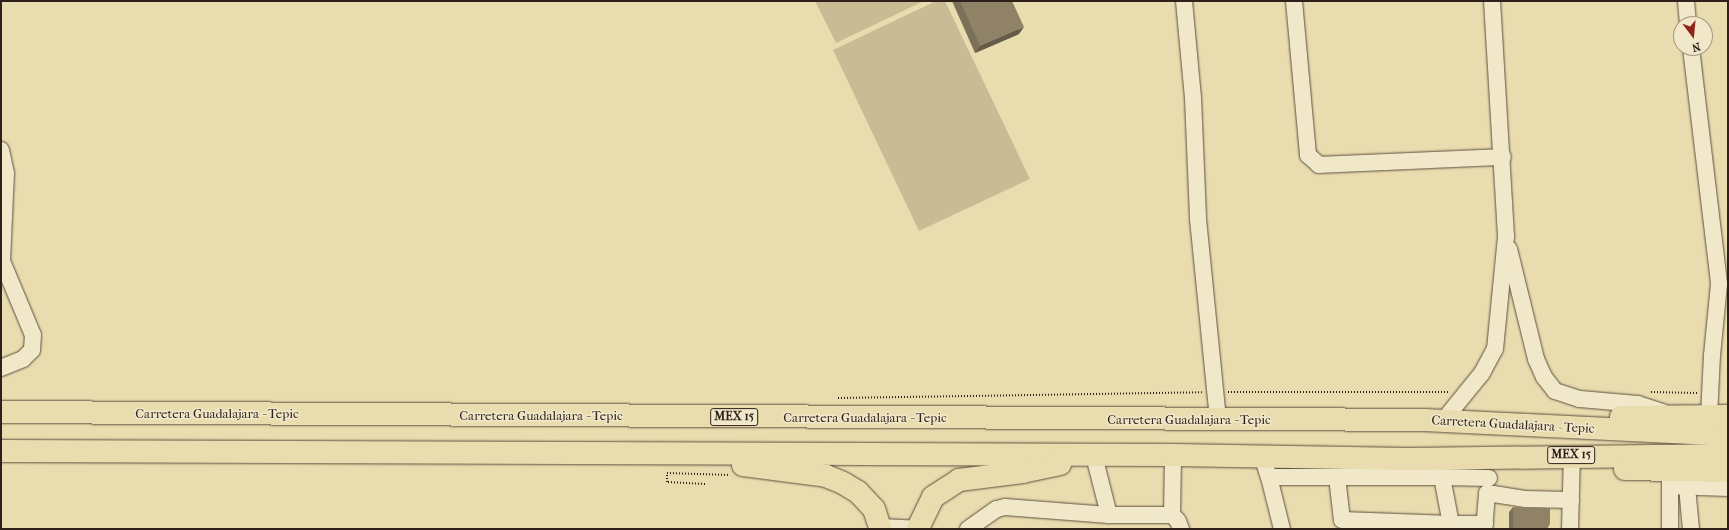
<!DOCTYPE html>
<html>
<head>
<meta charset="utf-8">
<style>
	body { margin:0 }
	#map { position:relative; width:1729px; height:530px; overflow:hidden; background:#e9dcae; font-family:"IM FELL French Canon",serif }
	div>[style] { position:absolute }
	.green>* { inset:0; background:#c9bc95 }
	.path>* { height:2px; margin-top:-1px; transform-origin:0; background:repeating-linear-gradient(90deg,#2e201b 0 1px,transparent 0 3px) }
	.roads { filter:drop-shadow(0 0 1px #5d4f40) drop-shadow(0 0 1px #5d4f40) }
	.minor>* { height:16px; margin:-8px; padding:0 8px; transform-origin:8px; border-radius:8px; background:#f1e8ca }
	.highway>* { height:22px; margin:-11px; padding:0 11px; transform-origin:11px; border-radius:11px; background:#e9dcae }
	.wall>* { inset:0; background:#7b7059 }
	.shaded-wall>* { inset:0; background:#645b48 }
	.building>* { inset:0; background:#8f8267 }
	span { translate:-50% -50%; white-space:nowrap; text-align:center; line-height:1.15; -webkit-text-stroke:3px #f1e8ca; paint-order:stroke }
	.shield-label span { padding:1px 3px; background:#f1e8ca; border:1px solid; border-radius:3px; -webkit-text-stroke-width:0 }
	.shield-label { font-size:12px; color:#2e201b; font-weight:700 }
	.street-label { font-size:13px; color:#2e201b }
	.frame { position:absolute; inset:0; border:2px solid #2e201b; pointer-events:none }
	.north { position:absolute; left:1673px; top:16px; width:40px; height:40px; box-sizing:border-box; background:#f1e8ca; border:1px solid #a39884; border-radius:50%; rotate:164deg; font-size:11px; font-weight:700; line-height:16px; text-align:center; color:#2e201b }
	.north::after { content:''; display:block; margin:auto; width:14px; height:18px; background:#8f2418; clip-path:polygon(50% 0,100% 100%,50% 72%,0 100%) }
</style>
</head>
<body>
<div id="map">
	<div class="green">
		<div style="clip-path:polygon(815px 1px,924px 1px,836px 43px)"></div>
		<div style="clip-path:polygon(936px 1px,945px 1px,1030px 179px,919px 231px,833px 50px)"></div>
	</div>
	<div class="path">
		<div style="left:1228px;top:392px;width:220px"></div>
		<div style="left:1651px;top:392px;width:46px;rotate:1.2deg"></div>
		<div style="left:838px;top:398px;width:364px;rotate:-0.9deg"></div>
		<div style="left:705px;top:484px;width:38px;rotate:-177deg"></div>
		<div style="left:667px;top:482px;width:9px;rotate:-90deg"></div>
		<div style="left:667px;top:473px;width:63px;rotate:1.8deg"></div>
	</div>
	<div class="roads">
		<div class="minor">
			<div style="left:1184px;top:1px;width:97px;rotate:84.7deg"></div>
			<div style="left:1193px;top:98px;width:121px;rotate:87.6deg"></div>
			<div style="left:1198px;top:219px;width:202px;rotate:84.3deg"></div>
			<div style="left:1294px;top:1px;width:155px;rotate:84.8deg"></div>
			<div style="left:1308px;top:155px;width:15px;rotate:42deg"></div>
			<div style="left:1319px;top:165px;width:184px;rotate:-2.5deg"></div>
			<div style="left:1686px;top:1px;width:23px;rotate:85deg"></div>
			<div style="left:1691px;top:48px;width:238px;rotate:83.2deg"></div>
			<div style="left:1719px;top:284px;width:71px;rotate:95.6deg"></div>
			<div style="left:1712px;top:355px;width:61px;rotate:92.8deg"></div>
			<div style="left:1px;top:150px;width:24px;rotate:78deg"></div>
			<div style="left:6px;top:173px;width:88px;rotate:92.6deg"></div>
			<div style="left:2px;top:261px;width:80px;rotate:67.3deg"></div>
			<div style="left:33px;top:335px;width:15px;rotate:94deg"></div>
			<div style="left:32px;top:350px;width:13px;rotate:135deg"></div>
			<div style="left:23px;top:359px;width:24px;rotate:158deg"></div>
			<div style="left:1509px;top:249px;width:113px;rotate:76.2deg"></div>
			<div style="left:1536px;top:359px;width:20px;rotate:66deg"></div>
			<div style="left:1544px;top:377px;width:18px;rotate:52deg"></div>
			<div style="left:1555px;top:391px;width:26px;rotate:18deg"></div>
			<div style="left:1580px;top:399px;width:58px;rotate:4.9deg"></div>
			<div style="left:1638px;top:404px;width:26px;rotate:18deg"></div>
			<div style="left:1443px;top:421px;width:62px;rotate:-50.9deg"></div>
			<div style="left:1482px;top:373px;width:27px;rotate:-62deg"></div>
			<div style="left:1495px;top:349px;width:114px;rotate:-84.4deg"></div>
			<div style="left:1506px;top:236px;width:235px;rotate:-93.4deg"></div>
			<div style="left:1094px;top:456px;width:61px;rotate:75.7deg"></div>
			<div style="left:1262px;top:456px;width:22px;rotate:72deg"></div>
			<div style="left:1269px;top:477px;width:173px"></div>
			<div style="left:1442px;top:477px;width:48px;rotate:79.2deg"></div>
			<div style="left:1451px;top:524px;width:34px"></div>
			<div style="left:1670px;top:470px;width:59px;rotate:90deg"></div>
			<div style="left:1269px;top:477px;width:54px;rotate:76deg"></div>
			<div style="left:1337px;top:477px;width:43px;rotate:83.4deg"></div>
			<div style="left:1342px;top:520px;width:109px;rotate:2.1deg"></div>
			<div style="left:1442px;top:477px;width:47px;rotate:1.2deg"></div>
			<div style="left:1670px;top:486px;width:58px;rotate:2deg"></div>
			<div style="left:1687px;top:487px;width:42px;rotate:84.6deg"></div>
			<div style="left:1172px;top:515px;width:8px;rotate:45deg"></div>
			<div style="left:1178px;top:521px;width:9px;rotate:69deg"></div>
			<div style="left:880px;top:529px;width:2px;rotate:-90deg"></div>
			<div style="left:880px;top:527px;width:43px;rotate:2.7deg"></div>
			<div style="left:968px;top:529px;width:35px;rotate:-35deg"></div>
			<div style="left:997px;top:509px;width:8px;rotate:-14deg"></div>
			<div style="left:1005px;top:507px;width:104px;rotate:4.4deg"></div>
			<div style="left:1109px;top:515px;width:63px"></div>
			<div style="left:1172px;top:515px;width:60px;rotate:-89deg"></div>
			<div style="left:1484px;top:529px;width:36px;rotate:-85deg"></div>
			<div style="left:1487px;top:493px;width:38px;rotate:9deg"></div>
			<div style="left:1525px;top:499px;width:46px;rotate:1.2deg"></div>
			<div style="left:1570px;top:529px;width:74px;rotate:-88.5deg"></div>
		</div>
		<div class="highway">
			<div style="left:1px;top:412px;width:1423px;rotate:0.32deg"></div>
			<div style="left:1424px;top:420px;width:304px;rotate:2.8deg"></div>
			<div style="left:1621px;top:417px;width:107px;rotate:-0.5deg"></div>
			<div style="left:1px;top:451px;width:1172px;rotate:0.2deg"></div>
			<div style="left:1173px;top:455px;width:235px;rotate:1deg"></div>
			<div style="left:1408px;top:459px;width:320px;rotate:-0.7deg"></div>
			<div style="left:743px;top:465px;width:84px;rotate:7.5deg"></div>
			<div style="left:826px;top:476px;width:18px;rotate:22deg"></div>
			<div style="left:843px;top:483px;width:17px;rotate:31deg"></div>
			<div style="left:858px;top:492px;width:23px;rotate:47deg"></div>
			<div style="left:874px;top:509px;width:19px;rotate:72deg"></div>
			<div style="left:1625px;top:469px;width:103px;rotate:1.1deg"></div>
			<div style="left:918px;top:528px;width:34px;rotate:-64deg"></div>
			<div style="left:933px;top:497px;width:31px;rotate:-33deg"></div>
			<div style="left:959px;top:480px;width:64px;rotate:-7.2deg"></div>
			<div style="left:1022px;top:472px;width:39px;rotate:-12deg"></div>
		</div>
	</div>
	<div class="wall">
		<div style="clip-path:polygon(952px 1px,1012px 1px,1019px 34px,975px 53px)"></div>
		<div style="clip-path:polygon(1513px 507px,1547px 529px,1509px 529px,1509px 512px)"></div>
	</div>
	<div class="shaded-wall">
		<div style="clip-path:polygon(1024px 27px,1019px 34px,975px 53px,980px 46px)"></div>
	</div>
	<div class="building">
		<div style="clip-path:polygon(960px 1px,1012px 1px,1024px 27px,980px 46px)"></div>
		<div style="clip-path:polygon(1513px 507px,1550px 508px,1550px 524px,1547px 529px,1513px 529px)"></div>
	</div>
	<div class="shield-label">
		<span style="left:734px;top:417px">MEX 15</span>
		<span style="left:1571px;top:455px">MEX 15</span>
	</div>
	<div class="street-label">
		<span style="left:217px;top:414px">Carretera Guadalajara - Tepic</span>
		<span style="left:541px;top:416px">Carretera Guadalajara - Tepic</span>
		<span style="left:865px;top:418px">Carretera Guadalajara - Tepic</span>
		<span style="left:1189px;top:420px">Carretera Guadalajara - Tepic</span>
		<span style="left:1513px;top:425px;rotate:3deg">Carretera Guadalajara - Tepic</span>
	</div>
	<div class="frame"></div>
	<div class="north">N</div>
</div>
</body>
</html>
